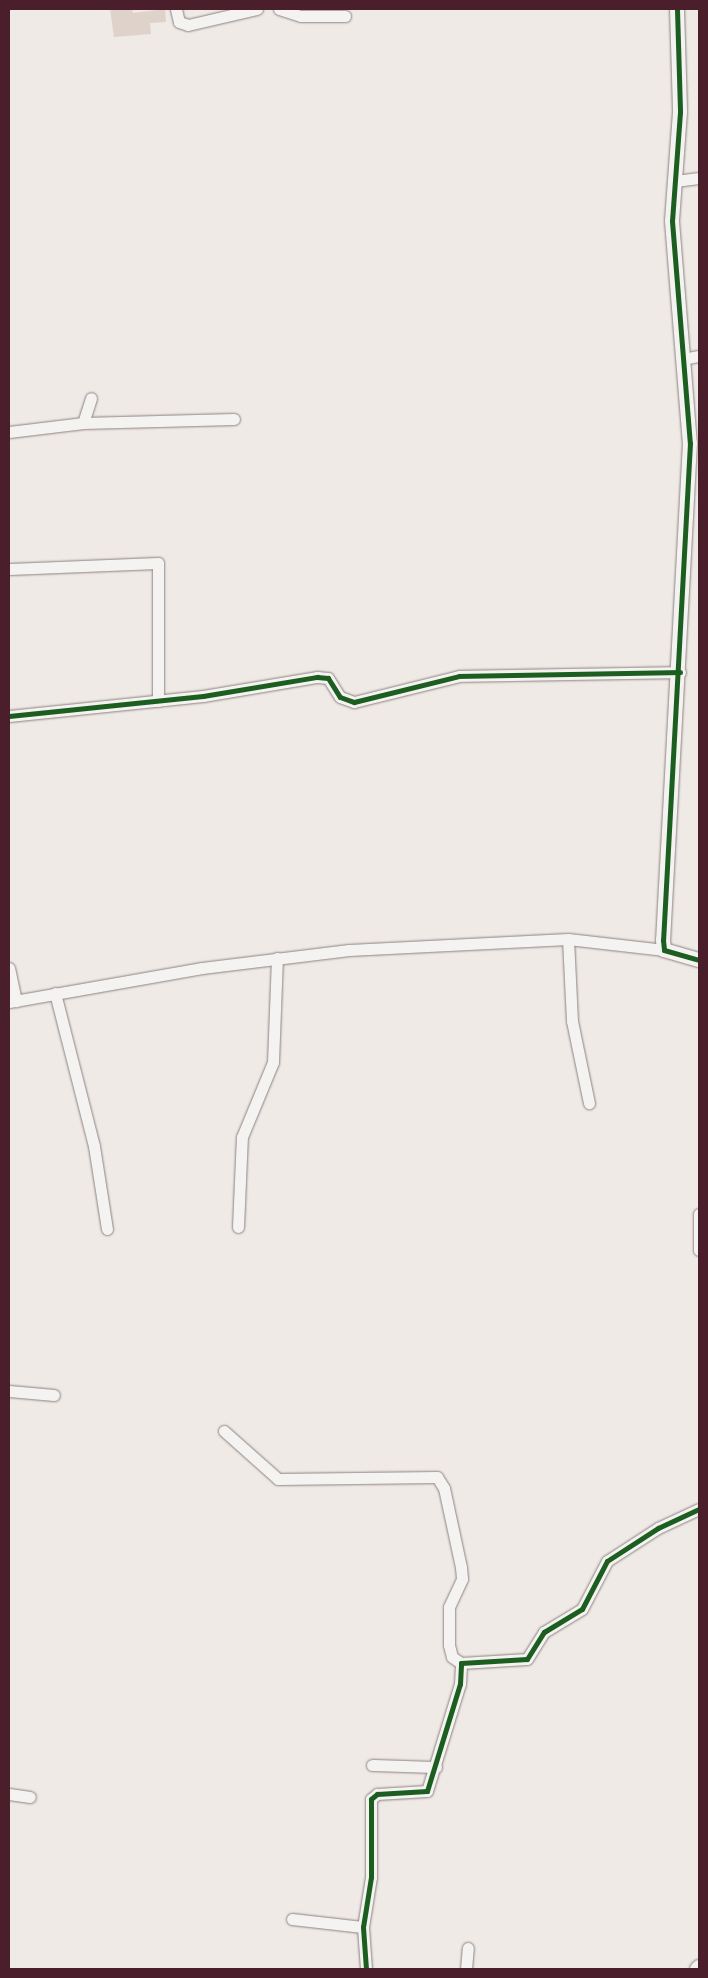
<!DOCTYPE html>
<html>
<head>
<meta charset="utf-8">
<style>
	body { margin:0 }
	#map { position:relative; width:708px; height:1978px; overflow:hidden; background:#efeae5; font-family:"Gochi Hand",sans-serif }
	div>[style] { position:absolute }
	.building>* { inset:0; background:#ded2ca }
	.roads { filter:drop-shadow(0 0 1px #8d8282) drop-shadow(0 0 1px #8d8282) }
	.minor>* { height:11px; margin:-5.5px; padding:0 5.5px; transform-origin:5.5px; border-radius:5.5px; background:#f4f3f1 }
	.tertiary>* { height:14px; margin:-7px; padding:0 7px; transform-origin:7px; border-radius:7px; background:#f4f3f1 }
	.cycleway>* { height:5px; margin:-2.5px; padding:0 2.5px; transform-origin:2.5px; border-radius:2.5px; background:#1b5e20 }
	span { translate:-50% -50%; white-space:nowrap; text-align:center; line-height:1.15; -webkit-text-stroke:5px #f6f6f2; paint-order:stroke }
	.frame { position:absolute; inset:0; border:10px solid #4a1f2b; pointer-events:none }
</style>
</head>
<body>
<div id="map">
	<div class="building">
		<div style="clip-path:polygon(110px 9px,132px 9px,133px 13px,165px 9px,166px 22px,150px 23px,151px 34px,114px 37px)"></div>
	</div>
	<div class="roads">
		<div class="minor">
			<div style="left:176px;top:9px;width:13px;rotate:77deg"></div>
			<div style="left:179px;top:22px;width:9px;rotate:18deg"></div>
			<div style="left:188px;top:25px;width:71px;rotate:-13.1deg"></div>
			<div style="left:279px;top:9px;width:23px;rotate:18deg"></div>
			<div style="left:301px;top:16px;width:44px"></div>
			<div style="left:675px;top:181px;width:24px;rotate:-7deg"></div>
			<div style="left:683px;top:359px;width:16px;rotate:-11deg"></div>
			<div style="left:83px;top:423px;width:151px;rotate:-1.5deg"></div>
			<div style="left:9px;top:432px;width:75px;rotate:-6.9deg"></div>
			<div style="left:83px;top:423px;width:26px;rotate:-72deg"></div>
			<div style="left:9px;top:569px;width:149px;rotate:-2.3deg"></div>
			<div style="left:158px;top:563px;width:138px;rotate:90deg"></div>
			<div style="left:9px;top:716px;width:195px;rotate:-5.9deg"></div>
			<div style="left:203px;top:696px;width:116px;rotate:-9.5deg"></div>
			<div style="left:317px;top:677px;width:11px;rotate:5deg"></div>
			<div style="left:328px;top:678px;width:22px;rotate:58deg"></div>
			<div style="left:340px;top:697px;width:15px;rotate:20deg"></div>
			<div style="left:354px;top:702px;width:108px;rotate:-13.9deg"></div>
			<div style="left:459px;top:676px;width:221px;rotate:-1deg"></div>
			<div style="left:568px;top:939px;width:82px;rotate:87.2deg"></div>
			<div style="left:572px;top:1021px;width:84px;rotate:78.3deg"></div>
			<div style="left:9px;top:968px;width:34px;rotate:78deg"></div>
			<div style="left:55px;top:993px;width:158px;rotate:75.7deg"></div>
			<div style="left:94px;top:1146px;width:84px;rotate:81.1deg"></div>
			<div style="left:9px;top:1002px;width:196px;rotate:-10deg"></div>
			<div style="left:202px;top:968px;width:148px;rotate:-7deg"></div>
			<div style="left:349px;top:950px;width:219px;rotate:-2.9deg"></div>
			<div style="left:568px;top:939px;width:97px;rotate:6.5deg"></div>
			<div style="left:699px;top:1214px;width:36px;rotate:90deg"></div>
			<div style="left:238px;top:1227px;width:90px;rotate:-87.5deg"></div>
			<div style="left:242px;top:1137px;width:81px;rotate:-67.5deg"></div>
			<div style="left:273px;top:1062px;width:104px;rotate:-87.8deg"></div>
			<div style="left:9px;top:1391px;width:45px;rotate:5.1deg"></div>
			<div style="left:224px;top:1431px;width:72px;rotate:41.6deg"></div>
			<div style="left:278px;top:1479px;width:159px;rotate:-0.7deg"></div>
			<div style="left:437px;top:1477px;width:13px;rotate:58deg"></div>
			<div style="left:444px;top:1488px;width:81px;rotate:77.9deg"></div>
			<div style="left:461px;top:1567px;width:12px;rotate:85deg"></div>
			<div style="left:462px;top:1579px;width:31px;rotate:115deg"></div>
			<div style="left:449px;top:1607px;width:38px;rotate:90deg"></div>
			<div style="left:449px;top:1645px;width:12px;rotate:76deg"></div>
			<div style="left:452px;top:1657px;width:11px;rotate:34deg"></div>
			<div style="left:372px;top:1765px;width:64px;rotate:1.8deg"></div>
			<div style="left:9px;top:1794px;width:21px;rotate:8deg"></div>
			<div style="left:292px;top:1919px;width:71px;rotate:6.4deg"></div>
			<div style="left:366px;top:1969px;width:42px;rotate:-94.1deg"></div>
			<div style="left:363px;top:1927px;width:51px;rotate:-80.9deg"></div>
			<div style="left:371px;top:1877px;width:78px;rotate:-90deg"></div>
			<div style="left:371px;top:1799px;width:8px;rotate:-40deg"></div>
			<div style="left:377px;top:1794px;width:50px;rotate:-3.4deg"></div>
			<div style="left:427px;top:1791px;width:112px;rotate:-72.9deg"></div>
			<div style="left:460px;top:1684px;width:21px;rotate:-87deg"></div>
			<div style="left:461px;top:1663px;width:66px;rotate:-3.5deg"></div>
			<div style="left:527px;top:1659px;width:32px;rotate:-58deg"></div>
			<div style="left:544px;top:1632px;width:44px;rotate:-31.2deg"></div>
			<div style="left:582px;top:1609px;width:54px;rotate:-62.5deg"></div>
			<div style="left:607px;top:1561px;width:61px;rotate:-32.9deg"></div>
			<div style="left:658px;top:1528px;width:45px;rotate:-24.9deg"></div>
			<div style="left:466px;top:1969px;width:21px;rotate:-85deg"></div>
		</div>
		<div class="tertiary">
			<div style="left:677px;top:9px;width:103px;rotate:88.3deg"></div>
			<div style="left:680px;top:112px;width:109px;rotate:94.2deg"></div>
			<div style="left:672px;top:221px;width:223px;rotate:85.4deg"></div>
			<div style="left:690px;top:443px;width:498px;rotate:93.1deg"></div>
			<div style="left:663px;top:940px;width:10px;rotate:84deg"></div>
			<div style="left:664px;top:950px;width:36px;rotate:16deg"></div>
			<div style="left:697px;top:1969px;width:3px;rotate:-45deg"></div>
		</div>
	</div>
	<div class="cycleway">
		<div style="left:677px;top:9px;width:103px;rotate:88.3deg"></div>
		<div style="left:680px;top:112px;width:109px;rotate:94.2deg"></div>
		<div style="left:672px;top:221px;width:223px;rotate:85.4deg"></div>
		<div style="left:690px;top:443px;width:498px;rotate:93.1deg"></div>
		<div style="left:663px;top:940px;width:10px;rotate:84deg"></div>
		<div style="left:664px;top:950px;width:36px;rotate:16deg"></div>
		<div style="left:9px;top:716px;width:195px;rotate:-5.9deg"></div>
		<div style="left:203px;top:696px;width:116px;rotate:-9.5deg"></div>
		<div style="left:317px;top:677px;width:11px;rotate:5deg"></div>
		<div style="left:328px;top:678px;width:22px;rotate:58deg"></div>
		<div style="left:340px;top:697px;width:15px;rotate:20deg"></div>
		<div style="left:354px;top:702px;width:108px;rotate:-13.9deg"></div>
		<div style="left:459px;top:676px;width:221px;rotate:-1deg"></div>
		<div style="left:366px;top:1969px;width:42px;rotate:-94.1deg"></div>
		<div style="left:363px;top:1927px;width:51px;rotate:-80.9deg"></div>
		<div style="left:371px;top:1877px;width:78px;rotate:-90deg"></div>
		<div style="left:371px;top:1799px;width:8px;rotate:-40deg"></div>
		<div style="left:377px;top:1794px;width:50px;rotate:-3.4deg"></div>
		<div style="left:427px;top:1791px;width:112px;rotate:-72.9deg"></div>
		<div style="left:460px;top:1684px;width:21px;rotate:-87deg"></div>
		<div style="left:461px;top:1663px;width:66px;rotate:-3.5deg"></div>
		<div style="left:527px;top:1659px;width:32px;rotate:-58deg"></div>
		<div style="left:544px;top:1632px;width:44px;rotate:-31.2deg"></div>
		<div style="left:582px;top:1609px;width:54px;rotate:-62.5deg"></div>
		<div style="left:607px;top:1561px;width:61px;rotate:-32.9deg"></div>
		<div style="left:658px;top:1528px;width:45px;rotate:-24.9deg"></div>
	</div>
	<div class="frame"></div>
</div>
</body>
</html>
